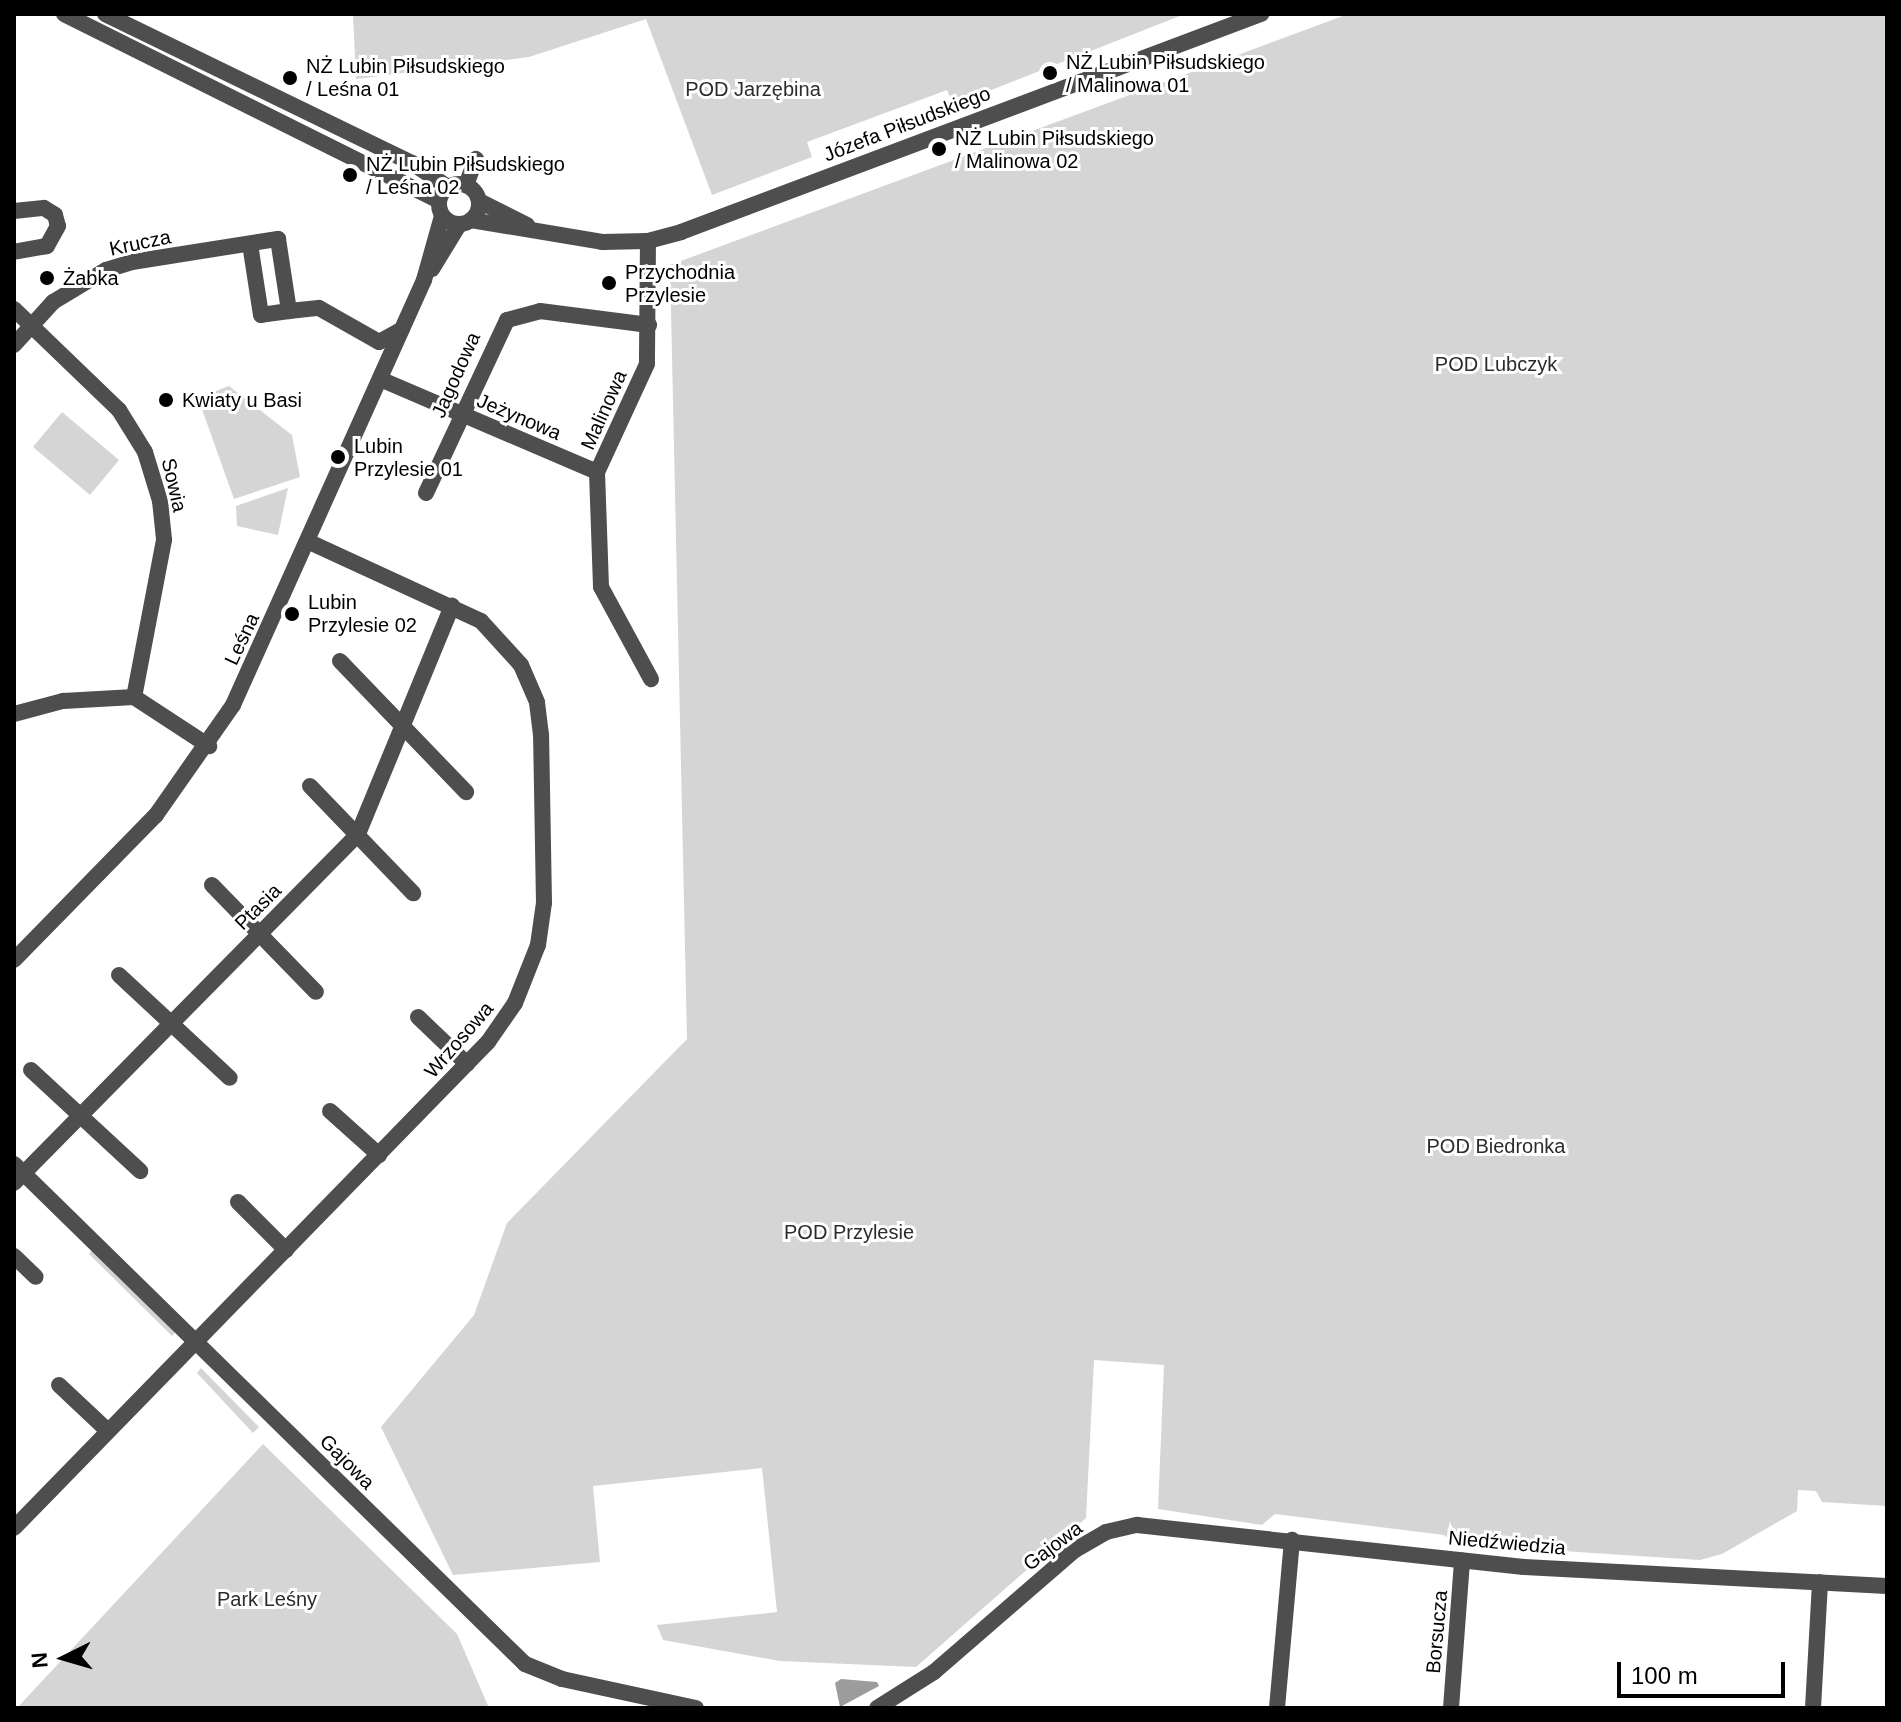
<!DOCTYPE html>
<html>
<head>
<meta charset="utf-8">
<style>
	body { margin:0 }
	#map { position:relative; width:1901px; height:1722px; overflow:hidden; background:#fff; font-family:Helvetica,sans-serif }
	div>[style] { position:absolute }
	.green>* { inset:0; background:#d5d5d5 }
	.water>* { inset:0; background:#9c9c9c }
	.minor>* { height:16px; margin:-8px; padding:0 8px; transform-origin:8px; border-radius:8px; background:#4e4e4e }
	.minor>.ring { margin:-8px; padding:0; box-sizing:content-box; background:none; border:16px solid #4e4e4e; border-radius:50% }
	.dots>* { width:22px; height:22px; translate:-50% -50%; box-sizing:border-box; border:4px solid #fff; border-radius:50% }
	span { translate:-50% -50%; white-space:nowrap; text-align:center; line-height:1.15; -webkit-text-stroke:6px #fff; paint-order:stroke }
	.poi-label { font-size:20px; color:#000 }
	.left { translate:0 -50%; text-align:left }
	.park-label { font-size:20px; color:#2c2c2c }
	.street-label { font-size:20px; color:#000 }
	.frame { position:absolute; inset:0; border:16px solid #000; pointer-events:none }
	.north { position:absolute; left:24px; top:1618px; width:80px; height:80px; -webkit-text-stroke:6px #fff; paint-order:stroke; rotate:265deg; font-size:22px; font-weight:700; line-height:32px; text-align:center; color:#000 }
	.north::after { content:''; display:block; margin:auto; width:28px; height:36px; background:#000; clip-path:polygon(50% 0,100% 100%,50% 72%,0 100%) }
	.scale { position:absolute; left:1617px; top:1662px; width:168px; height:36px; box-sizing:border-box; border:4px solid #000; border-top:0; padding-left:10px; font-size:24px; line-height:28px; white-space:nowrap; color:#000; -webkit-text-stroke:6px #fff; paint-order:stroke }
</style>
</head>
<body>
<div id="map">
	<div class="green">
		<div style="clip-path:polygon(353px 14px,1185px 14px,953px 105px,947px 90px,807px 142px,812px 157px,712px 195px,646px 19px,529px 57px,356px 79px)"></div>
		<div style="clip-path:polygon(1348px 14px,1887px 14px,1887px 1506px,1822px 1502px,1816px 1491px,1798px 1490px,1797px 1511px,1722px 1554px,1700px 1560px,1456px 1544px,1444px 1535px,1275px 1514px,1262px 1525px,1158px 1509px,1164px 1365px,1094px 1360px,1086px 1518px,916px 1667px,780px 1661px,663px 1640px,657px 1625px,777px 1612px,762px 1468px,593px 1486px,600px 1562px,453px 1575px,381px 1427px,474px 1315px,507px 1223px,687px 1039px,670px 265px)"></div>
		<div style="clip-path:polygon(229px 386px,292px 435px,300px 477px,234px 499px,198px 398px)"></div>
		<div style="clip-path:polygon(62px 412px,119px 460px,90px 495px,33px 447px)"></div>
		<div style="clip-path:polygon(288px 488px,278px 535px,237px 526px,236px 506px)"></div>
		<div style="clip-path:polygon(93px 1249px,176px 1332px,172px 1336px,89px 1254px)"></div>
		<div style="clip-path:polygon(201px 1368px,259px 1427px,253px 1433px,197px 1373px)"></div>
		<div style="clip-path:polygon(263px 1444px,457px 1634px,489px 1708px,17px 1708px)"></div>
	</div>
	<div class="water">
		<div style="clip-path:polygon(841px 1679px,877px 1682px,879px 1686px,840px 1707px,835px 1683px)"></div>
	</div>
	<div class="minor">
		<div style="left:64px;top:14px;width:419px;rotate:26.5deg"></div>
		<div style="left:105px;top:14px;width:341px;rotate:25.9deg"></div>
		<div style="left:412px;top:163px;width:43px;rotate:33.7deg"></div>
		<div class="ring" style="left:439px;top:184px;width:24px;height:24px"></div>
		<div style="left:466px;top:185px;width:28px;rotate:-69deg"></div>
		<div style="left:479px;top:201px;width:54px;rotate:26.6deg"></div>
		<div style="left:14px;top:211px;width:30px;rotate:-6deg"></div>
		<div style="left:44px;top:208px;width:13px;rotate:32deg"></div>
		<div style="left:55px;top:215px;width:11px;rotate:75deg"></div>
		<div style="left:58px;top:226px;width:23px;rotate:119deg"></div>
		<div style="left:47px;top:246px;width:34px;rotate:170deg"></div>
		<div style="left:471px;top:220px;width:133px;rotate:9.5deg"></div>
		<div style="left:602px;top:242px;width:46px;rotate:-1.2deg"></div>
		<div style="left:648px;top:241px;width:34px;rotate:-15deg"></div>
		<div style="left:681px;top:232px;width:620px;rotate:-20.6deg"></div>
		<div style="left:648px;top:241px;width:123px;rotate:90.5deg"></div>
		<div style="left:647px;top:364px;width:119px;rotate:114.8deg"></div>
		<div style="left:597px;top:472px;width:115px;rotate:88deg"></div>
		<div style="left:601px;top:587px;width:105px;rotate:61.5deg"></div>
		<div style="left:432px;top:269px;width:52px;rotate:-58.5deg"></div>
		<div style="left:14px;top:309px;width:146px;rotate:43.9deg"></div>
		<div style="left:119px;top:410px;width:49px;rotate:58.2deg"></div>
		<div style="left:145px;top:452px;width:51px;rotate:73deg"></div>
		<div style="left:160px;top:501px;width:39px;rotate:84deg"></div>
		<div style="left:164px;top:540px;width:160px;rotate:100.8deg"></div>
		<div style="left:134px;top:697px;width:90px;rotate:33.2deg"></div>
		<div style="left:289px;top:311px;width:30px;rotate:-6deg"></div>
		<div style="left:319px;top:308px;width:69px;rotate:29.5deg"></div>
		<div style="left:379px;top:342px;width:26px;rotate:-29deg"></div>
		<div style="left:14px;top:345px;width:58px;rotate:-47.8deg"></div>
		<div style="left:53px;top:302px;width:62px;rotate:-31.1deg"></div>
		<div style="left:106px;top:270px;width:27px;rotate:-17deg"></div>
		<div style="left:132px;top:262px;width:148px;rotate:-9deg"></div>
		<div style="left:278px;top:239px;width:73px;rotate:81.3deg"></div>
		<div style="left:289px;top:311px;width:28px;rotate:172deg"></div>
		<div style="left:261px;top:315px;width:72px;rotate:-98.8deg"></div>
		<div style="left:380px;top:379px;width:236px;rotate:23.2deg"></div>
		<div style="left:426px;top:493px;width:191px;rotate:-64.9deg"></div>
		<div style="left:507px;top:320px;width:34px;rotate:-15deg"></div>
		<div style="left:540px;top:311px;width:110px;rotate:7.3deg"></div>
		<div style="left:340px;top:661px;width:182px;rotate:46.1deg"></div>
		<div style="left:14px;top:714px;width:51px;rotate:-14.9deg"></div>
		<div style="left:63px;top:701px;width:71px;rotate:-3.2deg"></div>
		<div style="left:310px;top:786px;width:149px;rotate:46.1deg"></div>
		<div style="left:212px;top:885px;width:149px;rotate:45.8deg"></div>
		<div style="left:14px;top:960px;width:203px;rotate:-45.6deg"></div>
		<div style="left:156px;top:815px;width:134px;rotate:-55deg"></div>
		<div style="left:233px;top:705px;width:466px;rotate:-65.8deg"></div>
		<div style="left:424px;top:280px;width:66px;rotate:-74.3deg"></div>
		<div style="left:119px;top:975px;width:151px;rotate:42.9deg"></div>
		<div style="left:418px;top:1017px;width:68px;rotate:43.8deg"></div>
		<div style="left:31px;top:1070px;width:149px;rotate:42.8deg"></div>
		<div style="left:330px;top:1111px;width:66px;rotate:41.9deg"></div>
		<div style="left:14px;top:1164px;width:715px;rotate:44.38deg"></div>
		<div style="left:525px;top:1664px;width:40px;rotate:22deg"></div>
		<div style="left:562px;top:1679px;width:137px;rotate:12.2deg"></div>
		<div style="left:14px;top:1183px;width:490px;rotate:-45.4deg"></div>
		<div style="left:358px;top:834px;width:247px;rotate:-67.6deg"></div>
		<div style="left:238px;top:1202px;width:68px;rotate:45deg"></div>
		<div style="left:14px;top:1256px;width:30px;rotate:44deg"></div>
		<div style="left:59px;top:1385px;width:67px;rotate:43.2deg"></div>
		<div style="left:14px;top:1528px;width:679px;rotate:-45.72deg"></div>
		<div style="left:488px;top:1042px;width:47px;rotate:-55.3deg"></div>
		<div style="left:515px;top:1003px;width:62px;rotate:-68.4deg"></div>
		<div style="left:538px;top:945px;width:42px;rotate:-81.9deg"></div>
		<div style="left:544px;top:903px;width:168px;rotate:-91deg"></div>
		<div style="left:541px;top:735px;width:33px;rotate:-97deg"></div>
		<div style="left:537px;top:702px;width:40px;rotate:-113.4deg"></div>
		<div style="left:521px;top:665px;width:59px;rotate:-132.3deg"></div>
		<div style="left:481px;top:621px;width:189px;rotate:-155.3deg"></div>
		<div style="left:877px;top:1708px;width:67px;rotate:-32.3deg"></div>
		<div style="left:934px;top:1672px;width:186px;rotate:-40.9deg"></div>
		<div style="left:1075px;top:1550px;width:36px;rotate:-30deg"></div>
		<div style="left:1106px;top:1532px;width:32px;rotate:-13deg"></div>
		<div style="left:1137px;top:1525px;width:389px;rotate:6.2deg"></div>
		<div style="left:1524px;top:1567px;width:363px;rotate:3deg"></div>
		<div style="left:1277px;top:1708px;width:169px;rotate:-84.9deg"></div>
		<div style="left:1451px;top:1708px;width:148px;rotate:-85.7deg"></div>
		<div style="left:1813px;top:1708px;width:126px;rotate:-86.8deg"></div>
	</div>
	<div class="dots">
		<div style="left:1050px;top:73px;background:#000"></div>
		<div style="left:290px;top:78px;background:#000"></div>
		<div style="left:939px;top:149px;background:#000"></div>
		<div style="left:350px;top:175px;background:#000"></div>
		<div style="left:47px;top:278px;background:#000"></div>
		<div style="left:609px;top:283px;background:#000"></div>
		<div style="left:166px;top:400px;background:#000"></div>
		<div style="left:338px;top:457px;background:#000"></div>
		<div style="left:292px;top:614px;background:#000"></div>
	</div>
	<div class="poi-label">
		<span class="left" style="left:1066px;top:74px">NŻ Lubin Piłsudskiego<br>/ Malinowa 01</span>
		<span class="left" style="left:306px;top:78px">NŻ Lubin Piłsudskiego<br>/ Leśna 01</span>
		<span class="left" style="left:955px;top:150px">NŻ Lubin Piłsudskiego<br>/ Malinowa 02</span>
		<span class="left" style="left:366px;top:176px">NŻ Lubin Piłsudskiego<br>/ Leśna 02</span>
		<span class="left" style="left:625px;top:284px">Przychodnia<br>Przylesie</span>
		<span class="left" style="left:63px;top:278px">Żabka</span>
		<span class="left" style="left:182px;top:400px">Kwiaty u Basi</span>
		<span class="left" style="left:354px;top:458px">Lubin<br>Przylesie 01</span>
		<span class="left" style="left:308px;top:614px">Lubin<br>Przylesie 02</span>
	</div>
	<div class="park-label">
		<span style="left:753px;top:89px">POD Jarzębina</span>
		<span style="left:1496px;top:364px">POD Lubczyk</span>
		<span style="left:1496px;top:1146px">POD Biedronka</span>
		<span style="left:849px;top:1232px">POD Przylesie</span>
		<span style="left:267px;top:1599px">Park Leśny</span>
	</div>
	<div class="street-label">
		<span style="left:907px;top:124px;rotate:-21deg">Józefa Piłsudskiego</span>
		<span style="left:140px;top:243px;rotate:-12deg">Krucza</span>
		<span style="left:456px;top:375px;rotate:-66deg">Jagodowa</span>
		<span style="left:604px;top:410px;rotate:-66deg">Malinowa</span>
		<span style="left:519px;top:417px;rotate:23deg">Jeżynowa</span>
		<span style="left:174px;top:485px;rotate:77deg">Sowia</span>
		<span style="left:242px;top:639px;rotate:-65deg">Leśna</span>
		<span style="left:258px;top:907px;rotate:-45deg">Ptasia</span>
		<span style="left:459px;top:1040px;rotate:-49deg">Wrzosowa</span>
		<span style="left:347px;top:1462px;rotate:45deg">Gajowa</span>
		<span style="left:1507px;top:1543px;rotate:5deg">Niedźwiedzia</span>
		<span style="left:1053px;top:1546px;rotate:-37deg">Gajowa</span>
		<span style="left:1437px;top:1632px;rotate:-85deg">Borsucza</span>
	</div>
	<div class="frame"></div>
	<div class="north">N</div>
	<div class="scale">100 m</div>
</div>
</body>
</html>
